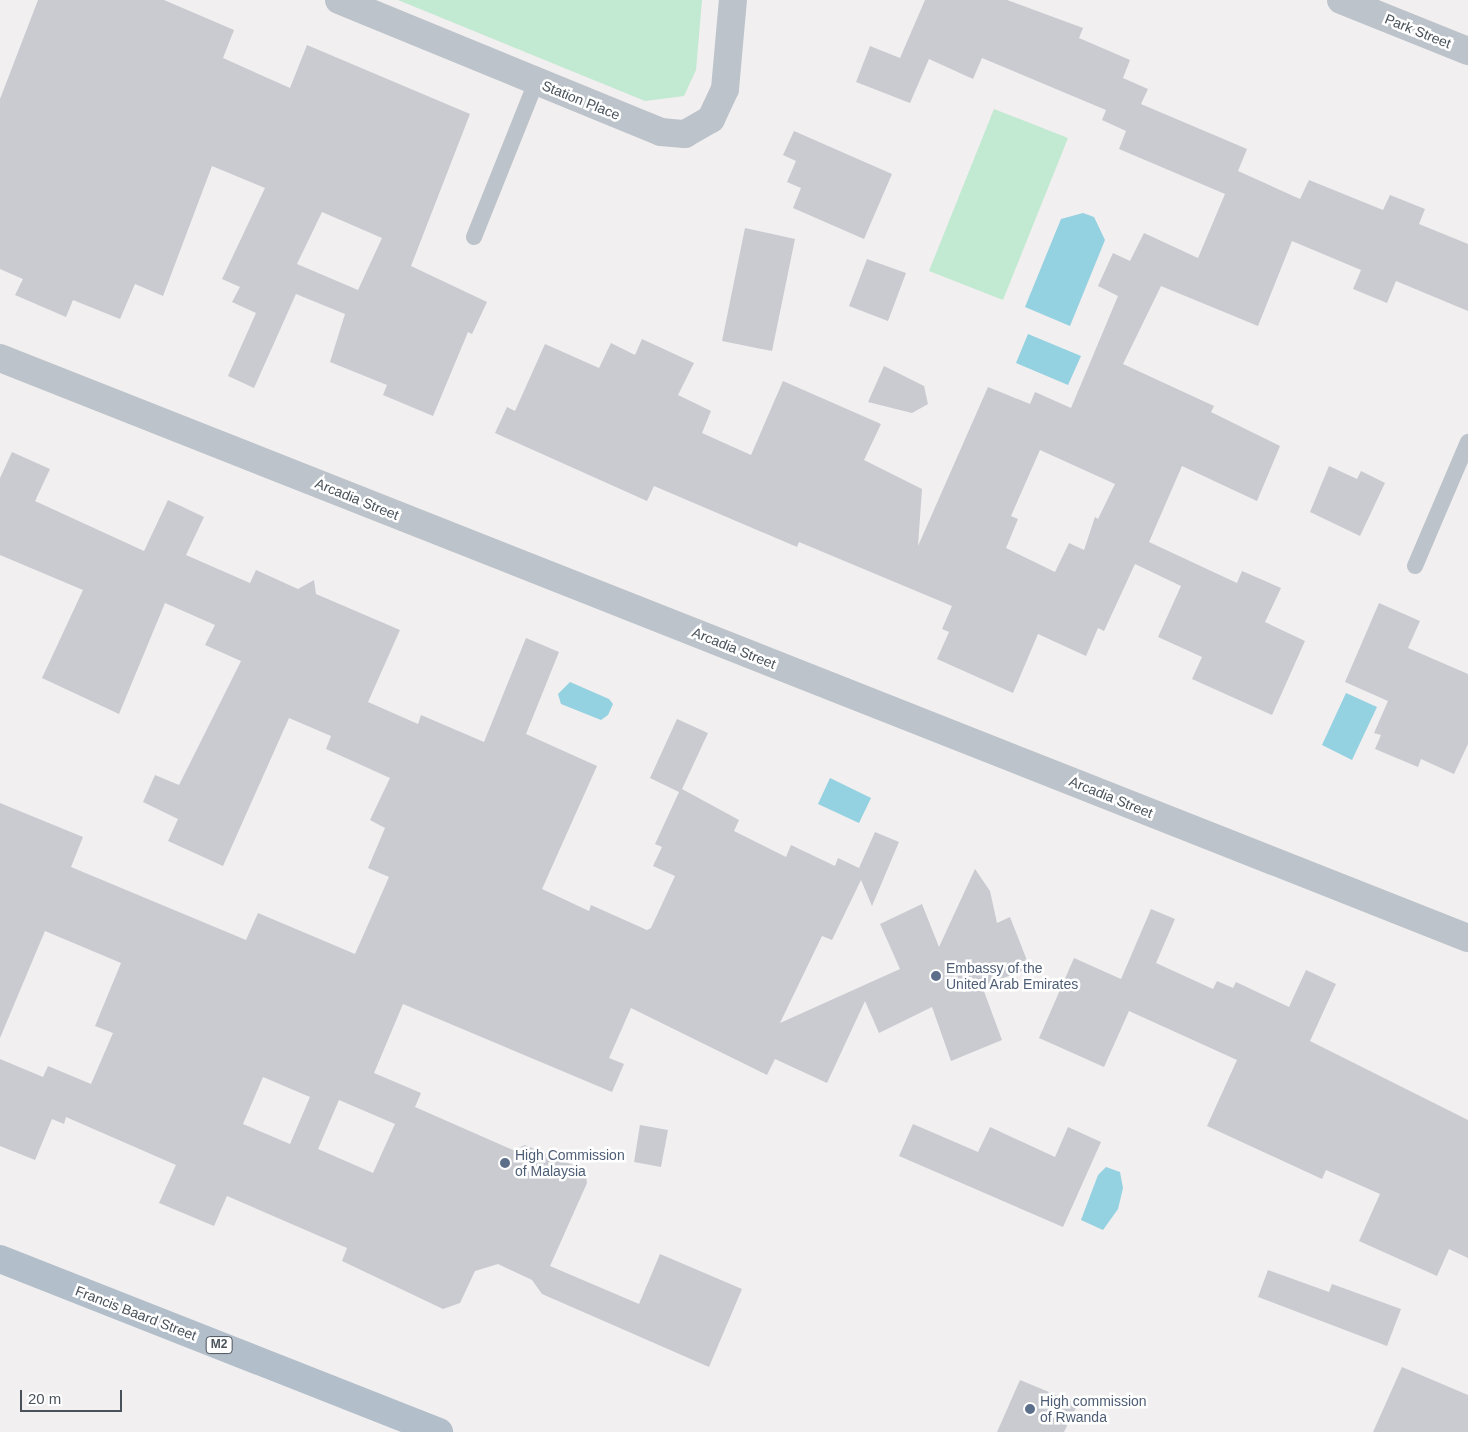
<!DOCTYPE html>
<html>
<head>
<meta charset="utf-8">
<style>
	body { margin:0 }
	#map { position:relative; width:1468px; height:1432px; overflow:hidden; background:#f1efef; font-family:Arial,sans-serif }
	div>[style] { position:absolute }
	.green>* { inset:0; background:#c2e9d1 }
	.water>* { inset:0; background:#94d1e1 }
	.building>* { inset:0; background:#c9cbd1 }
	.service>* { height:16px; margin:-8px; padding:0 8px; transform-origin:8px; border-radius:8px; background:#bcc3ca }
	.minor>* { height:28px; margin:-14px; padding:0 14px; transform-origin:14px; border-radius:14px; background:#bcc3ca }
	.primary>* { height:28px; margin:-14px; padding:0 14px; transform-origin:14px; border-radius:14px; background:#b2beca }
	.dots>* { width:14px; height:14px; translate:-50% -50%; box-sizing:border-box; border:2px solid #fff; border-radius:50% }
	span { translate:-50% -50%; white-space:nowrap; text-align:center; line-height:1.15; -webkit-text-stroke:5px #fff; paint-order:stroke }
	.shield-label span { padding:1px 4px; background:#fff; border:1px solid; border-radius:4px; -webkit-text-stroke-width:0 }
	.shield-label { font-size:12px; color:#49525a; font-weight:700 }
	.street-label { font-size:14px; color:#49525a }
	.service-label { font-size:14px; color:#4e5e75 }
	.left { translate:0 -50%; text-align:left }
	.scale { position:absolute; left:20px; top:1390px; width:102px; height:22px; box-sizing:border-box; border:2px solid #49525a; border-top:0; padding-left:6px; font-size:15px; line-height:18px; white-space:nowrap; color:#49525a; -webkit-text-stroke:4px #fff; paint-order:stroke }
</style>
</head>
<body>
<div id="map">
	<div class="green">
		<div style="clip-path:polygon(398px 0,702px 0,696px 70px,684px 96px,645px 101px)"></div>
		<div style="clip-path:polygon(994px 109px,1068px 138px,1003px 300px,929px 271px)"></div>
	</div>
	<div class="water">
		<div style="clip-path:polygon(1083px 213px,1094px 217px,1105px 240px,1070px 326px,1025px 307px,1061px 219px)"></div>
		<div style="clip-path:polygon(1028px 334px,1081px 356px,1068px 385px,1016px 363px)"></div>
		<div style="clip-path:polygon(570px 682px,609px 699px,613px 704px,608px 715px,601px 720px,561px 704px,558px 694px)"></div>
		<div style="clip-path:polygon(1346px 693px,1377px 707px,1352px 760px,1322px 745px)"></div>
		<div style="clip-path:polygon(830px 778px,871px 798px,859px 823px,818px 804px)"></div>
		<div style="clip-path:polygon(1106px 1167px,1120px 1172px,1123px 1188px,1118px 1209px,1103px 1230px,1081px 1220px,1098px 1175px)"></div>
	</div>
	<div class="building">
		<div style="clip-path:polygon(evenodd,38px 0,164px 0,234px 30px,223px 58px,290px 88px,307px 45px,470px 114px,411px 266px,487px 302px,472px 334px,468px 332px,433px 416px,383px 395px,387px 385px,330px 362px,345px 314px,296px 294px,254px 388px,228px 376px,256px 313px,232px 302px,240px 287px,222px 279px,265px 188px,212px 166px,163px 296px,135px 284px,120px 319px,73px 300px,66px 317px,15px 295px,23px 279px,0 269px,0 99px,38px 0,322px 212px,382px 238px,358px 290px,297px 264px,322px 212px)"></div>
		<div style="clip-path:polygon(evenodd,925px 0,1007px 0,1083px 28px,1079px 38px,1130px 60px,1123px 78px,1148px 89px,1141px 104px,1247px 149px,1238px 171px,1300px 199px,1309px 180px,1383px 210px,1390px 195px,1425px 209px,1419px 224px,1468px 244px,1468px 311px,1396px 281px,1387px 303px,1353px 289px,1361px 270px,1292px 241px,1258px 326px,1161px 286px,1123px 364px,1214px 406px,1211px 412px,1280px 446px,1257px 501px,1182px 466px,1149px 542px,1237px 583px,1242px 571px,1281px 588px,1265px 622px,1305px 641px,1272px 715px,1192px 679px,1202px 657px,1158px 637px,1181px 586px,1135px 564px,1104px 631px,1098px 628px,1086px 656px,1038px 634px,1013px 693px,937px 659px,949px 632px,942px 629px,952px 606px,799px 542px,797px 547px,654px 486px,647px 501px,495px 433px,507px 407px,515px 411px,545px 344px,599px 368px,611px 343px,635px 355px,642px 339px,694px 363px,678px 395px,711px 411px,702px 433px,751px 455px,783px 381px,881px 424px,864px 460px,922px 489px,918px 546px,988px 387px,1030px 404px,1035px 392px,1071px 408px,1118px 296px,1098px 286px,1113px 253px,1130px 261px,1144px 233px,1198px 258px,1225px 194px,1119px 149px,1126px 131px,1102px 120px,1106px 110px,982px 58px,973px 79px,929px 59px,910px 103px,856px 82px,870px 46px,900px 58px,925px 0,1040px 450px,1115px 484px,1098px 519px,1095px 517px,1084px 550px,1069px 543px,1055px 572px,1006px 548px,1018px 519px,1011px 516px,1040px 450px)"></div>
		<div style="clip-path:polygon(794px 131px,892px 174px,864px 239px,793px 208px,801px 188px,787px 182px,796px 161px,783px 155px)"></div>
		<div style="clip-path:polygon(745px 228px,795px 239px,772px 351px,722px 341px)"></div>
		<div style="clip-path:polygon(867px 259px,906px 273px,888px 321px,849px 306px)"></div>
		<div style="clip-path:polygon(884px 366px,924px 386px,928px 404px,912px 413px,868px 402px)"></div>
		<div style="clip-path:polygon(evenodd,12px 452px,50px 469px,35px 501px,144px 551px,168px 500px,204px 517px,186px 555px,250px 583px,256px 570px,298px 589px,314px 580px,316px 594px,400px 630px,368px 702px,418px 724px,421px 715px,484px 742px,526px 638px,559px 652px,526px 734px,597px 766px,542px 889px,589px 911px,591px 905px,647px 930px,651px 928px,675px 876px,653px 866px,662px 847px,655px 844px,679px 792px,650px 778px,677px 719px,708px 733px,682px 789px,739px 820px,734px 831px,786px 857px,791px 845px,835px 866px,838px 858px,859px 868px,875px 832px,899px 842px,872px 906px,861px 880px,832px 940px,822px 936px,780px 1023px,900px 969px,880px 924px,922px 904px,939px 947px,975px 869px,990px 891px,997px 923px,1010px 917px,1030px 968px,982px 986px,1002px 1040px,951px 1061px,932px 1007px,879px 1033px,865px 1001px,827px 1083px,775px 1059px,767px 1075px,631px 1008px,609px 1058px,624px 1064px,612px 1092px,403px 1004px,374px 1073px,421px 1093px,415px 1107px,513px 1150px,525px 1145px,585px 1170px,587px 1183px,550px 1266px,639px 1304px,660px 1254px,742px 1289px,709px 1367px,542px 1294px,532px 1280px,498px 1264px,475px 1271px,460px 1303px,443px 1309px,342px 1261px,347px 1248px,227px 1196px,214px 1226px,159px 1203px,176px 1165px,66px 1117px,64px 1124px,52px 1119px,35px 1160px,0 1146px,0 1059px,43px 1077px,48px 1066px,91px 1084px,113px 1033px,95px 1026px,121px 963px,45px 931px,0 1038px,0 803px,83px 837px,71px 867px,246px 940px,258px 913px,355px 954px,389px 877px,368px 868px,385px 828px,370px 820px,390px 778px,326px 749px,331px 736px,289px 718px,223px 866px,168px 841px,178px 819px,143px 802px,155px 775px,179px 785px,241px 661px,205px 645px,215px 625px,165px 603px,119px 714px,42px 678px,83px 590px,0 555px,0 478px,12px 452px,263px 1077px,310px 1097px,290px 1144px,243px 1124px,263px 1077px,12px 452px,339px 1100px,395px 1124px,373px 1173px,318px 1149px,339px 1100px)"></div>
		<div style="clip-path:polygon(1329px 466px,1357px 479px,1361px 471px,1385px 483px,1360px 536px,1310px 512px)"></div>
		<div style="clip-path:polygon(1379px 603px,1420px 621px,1408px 648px,1468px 674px,1468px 744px,1454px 774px,1421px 759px,1418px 767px,1375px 749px,1381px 735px,1374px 733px,1388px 701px,1345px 682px)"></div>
		<div style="clip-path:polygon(1151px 909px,1175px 919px,1156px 963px,1213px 989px,1217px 981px,1233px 988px,1236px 982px,1289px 1007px,1306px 970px,1336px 984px,1310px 1041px,1468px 1120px,1468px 1258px,1449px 1249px,1437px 1276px,1359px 1241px,1380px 1194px,1326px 1170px,1322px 1179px,1207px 1126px,1237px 1060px,1129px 1011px,1104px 1067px,1039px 1038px,1074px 958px,1121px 979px)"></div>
		<div style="clip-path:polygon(913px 1124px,978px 1152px,990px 1127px,1055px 1157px,1068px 1127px,1101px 1142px,1063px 1227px,899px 1156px)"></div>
		<div style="clip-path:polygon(640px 1125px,668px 1130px,661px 1167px,634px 1162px)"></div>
		<div style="clip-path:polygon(1268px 1270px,1329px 1292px,1332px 1284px,1401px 1309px,1387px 1346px,1258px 1297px)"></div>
		<div style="clip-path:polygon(1402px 1367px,1468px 1395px,1468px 1432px,1373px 1432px)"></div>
		<div style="clip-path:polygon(1020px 1380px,1078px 1404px,1064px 1432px,997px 1432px)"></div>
	</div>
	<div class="service">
		<div style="left:474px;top:237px;width:167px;rotate:-68.2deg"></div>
		<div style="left:1415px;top:566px;width:135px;rotate:-66.9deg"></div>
	</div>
	<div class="minor">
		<div style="left:339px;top:0;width:348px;rotate:22.3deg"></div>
		<div style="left:661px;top:132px;width:24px;rotate:5deg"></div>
		<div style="left:685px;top:134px;width:30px;rotate:-30deg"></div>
		<div style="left:711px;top:119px;width:33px;rotate:-65deg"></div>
		<div style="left:725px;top:89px;width:89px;rotate:-84.9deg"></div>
		<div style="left:1341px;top:0;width:137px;rotate:21.9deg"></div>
		<div style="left:0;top:358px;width:1578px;rotate:21.56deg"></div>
	</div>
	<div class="primary">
		<div style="left:0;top:1259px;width:472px;rotate:21.5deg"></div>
	</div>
	<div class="dots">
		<div style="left:936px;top:976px;background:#5c6f8a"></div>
		<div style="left:505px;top:1163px;background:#5c6f8a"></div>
		<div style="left:1030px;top:1409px;background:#5c6f8a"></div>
	</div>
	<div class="shield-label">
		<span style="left:219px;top:1345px">M2</span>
	</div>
	<div class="street-label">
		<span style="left:1418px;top:31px;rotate:22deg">Park Street</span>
		<span style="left:581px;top:100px;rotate:22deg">Station Place</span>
		<span style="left:357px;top:499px;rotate:22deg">Arcadia Street</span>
		<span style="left:734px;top:648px;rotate:22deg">Arcadia Street</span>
		<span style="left:1111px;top:797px;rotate:22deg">Arcadia Street</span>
		<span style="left:136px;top:1313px;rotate:21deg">Francis Baard Street</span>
	</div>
	<div class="service-label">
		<span class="left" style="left:946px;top:976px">Embassy of the<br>United Arab Emirates</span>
		<span class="left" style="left:515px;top:1163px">High Commission<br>of Malaysia</span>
		<span class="left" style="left:1040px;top:1409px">High commission<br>of Rwanda</span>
	</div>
	<div class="scale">20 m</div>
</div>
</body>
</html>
